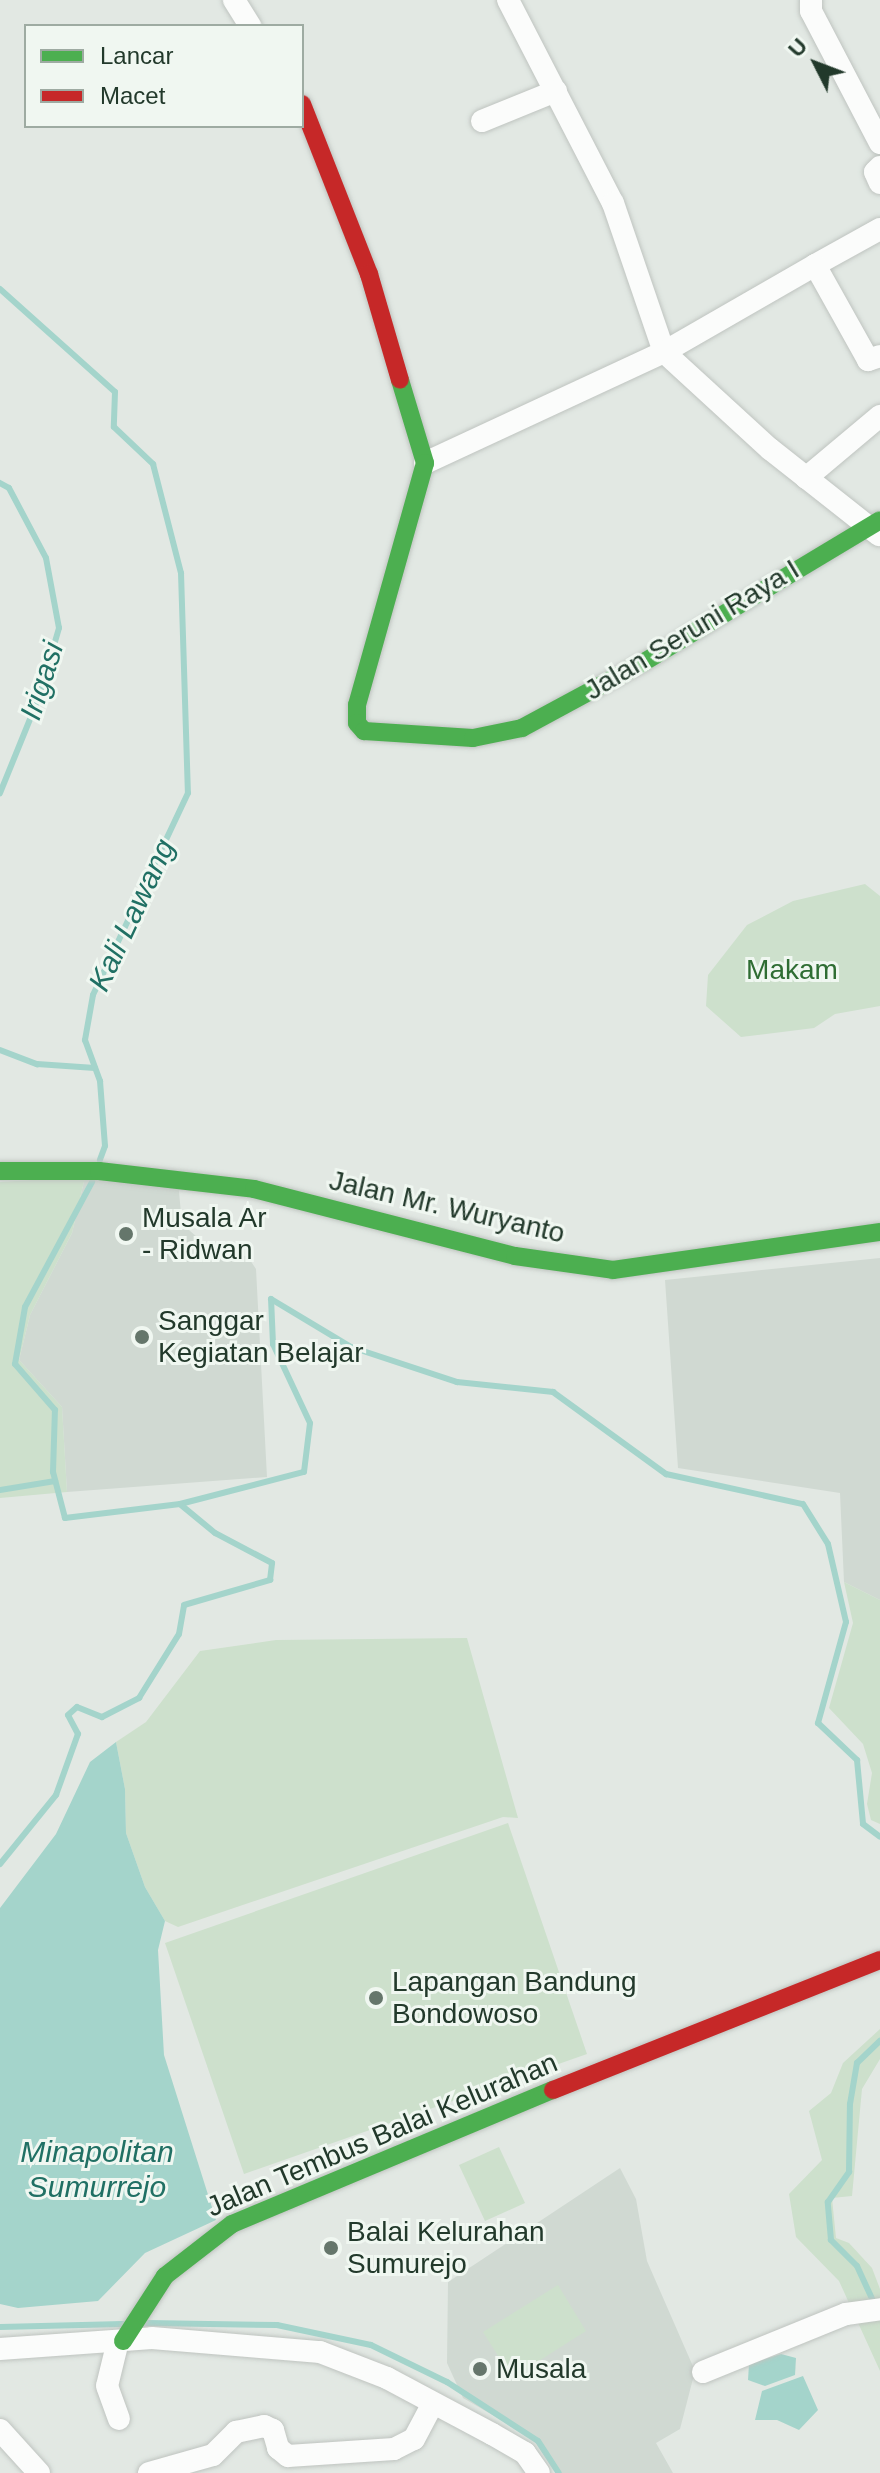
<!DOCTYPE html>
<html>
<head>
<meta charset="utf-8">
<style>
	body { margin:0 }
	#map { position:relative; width:880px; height:2473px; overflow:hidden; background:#e2e8e3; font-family:Arial,sans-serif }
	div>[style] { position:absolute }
	.built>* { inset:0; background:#d0d9d2 }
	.green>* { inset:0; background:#cde0cc }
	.water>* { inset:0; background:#a4d4cb }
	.stream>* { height:6px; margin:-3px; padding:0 3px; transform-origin:3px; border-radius:3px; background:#a4d4cb }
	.roads { filter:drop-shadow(0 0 2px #bfc4c0) drop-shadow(0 0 2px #bfc4c0) }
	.street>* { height:22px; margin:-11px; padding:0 11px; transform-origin:11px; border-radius:11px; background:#fbfcfb }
	.fast>* { height:18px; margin:-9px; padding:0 9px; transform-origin:9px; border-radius:9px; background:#4caf50 }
	.jam>* { height:18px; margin:-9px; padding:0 9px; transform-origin:9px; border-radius:9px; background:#c62828 }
	.dots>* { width:22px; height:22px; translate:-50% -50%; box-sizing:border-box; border:4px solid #f0f7f1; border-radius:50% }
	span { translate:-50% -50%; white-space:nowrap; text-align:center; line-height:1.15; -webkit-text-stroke:6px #f0f7f1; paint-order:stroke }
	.street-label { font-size:28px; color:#22392b }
	.park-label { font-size:28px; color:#2f6d33 }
	.poi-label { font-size:28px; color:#22392b }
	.left { translate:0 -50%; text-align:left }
	.water-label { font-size:30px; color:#207064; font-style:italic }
	.legend { position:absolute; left:24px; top:24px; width:280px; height:104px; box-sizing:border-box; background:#f0f7f1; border:2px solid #9eaba2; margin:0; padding:10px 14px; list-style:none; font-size:24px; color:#22392b }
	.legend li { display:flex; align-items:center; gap:16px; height:40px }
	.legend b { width:40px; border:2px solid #9eaba2 }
	.north { position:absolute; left:776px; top:24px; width:80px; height:80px; -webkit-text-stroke:6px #f0f7f1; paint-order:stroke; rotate:312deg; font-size:22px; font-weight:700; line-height:32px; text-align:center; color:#22392b }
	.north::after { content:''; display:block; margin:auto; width:28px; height:36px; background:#22392b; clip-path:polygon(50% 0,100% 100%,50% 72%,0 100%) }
</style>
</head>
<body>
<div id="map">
	<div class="built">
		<div style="clip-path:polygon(85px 1177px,178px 1181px,182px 1224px,205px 1244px,248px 1257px,256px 1269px,267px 1477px,67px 1492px,62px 1407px,19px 1360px,30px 1315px,72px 1233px)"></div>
		<div style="clip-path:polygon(880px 1258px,880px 1600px,844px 1582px,840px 1493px,678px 1468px,665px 1280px)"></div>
		<div style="clip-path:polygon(620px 2168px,636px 2199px,647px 2261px,695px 2371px,680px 2429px,656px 2443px,673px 2473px,559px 2473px,538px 2441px,463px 2398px,447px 2363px,448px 2282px)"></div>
	</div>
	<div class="green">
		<div style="clip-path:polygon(865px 884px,880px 896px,880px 1006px,835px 1014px,814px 1028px,741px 1037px,706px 1006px,708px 975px,747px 925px,793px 901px)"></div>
		<div style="clip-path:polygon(85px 1177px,72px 1233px,30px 1315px,19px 1360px,62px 1407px,67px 1492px,0 1498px,0 1182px)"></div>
		<div style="clip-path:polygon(844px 1582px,880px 1600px,880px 1824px,871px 1820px,867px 1804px,872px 1773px,863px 1744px,829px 1708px,853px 1623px)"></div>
		<div style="clip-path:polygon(467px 1638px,518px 1818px,503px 1817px,178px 1927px,165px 1921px,145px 1887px,126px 1833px,125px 1789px,116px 1742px,146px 1722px,200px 1651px,276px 1640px)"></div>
		<div style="clip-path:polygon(508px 1823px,587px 2054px,244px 2174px,165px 1943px)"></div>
		<div style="clip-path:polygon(880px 2029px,880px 2059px,862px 2089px,852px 2196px,832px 2198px,836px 2238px,849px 2243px,872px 2268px,880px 2289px,880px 2371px,839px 2281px,796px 2237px,789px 2194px,822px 2160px,809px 2111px,831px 2093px,843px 2063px)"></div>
		<div style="clip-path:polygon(499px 2147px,525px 2203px,485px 2221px,459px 2165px)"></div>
		<div style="clip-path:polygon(558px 2285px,586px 2331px,512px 2378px,483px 2332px)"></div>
	</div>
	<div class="water">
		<div style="clip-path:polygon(116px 1742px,125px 1789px,126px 1833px,145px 1887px,165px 1921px,158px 1950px,164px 2055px,216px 2220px,145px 2253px,98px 2301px,18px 2308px,0 2304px,0 1908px,56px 1834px,90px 1762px)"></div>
		<div style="clip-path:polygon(781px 2354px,796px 2358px,795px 2375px,765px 2386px,748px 2380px,749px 2364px)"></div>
		<div style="clip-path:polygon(803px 2376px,818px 2410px,799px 2430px,777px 2420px,755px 2420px,762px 2391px)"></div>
	</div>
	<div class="stream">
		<div style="left:0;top:289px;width:154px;rotate:41.8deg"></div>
		<div style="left:115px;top:392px;width:35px;rotate:92deg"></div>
		<div style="left:114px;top:427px;width:54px;rotate:43.5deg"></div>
		<div style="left:153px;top:464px;width:113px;rotate:75.6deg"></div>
		<div style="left:181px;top:573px;width:220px;rotate:88.2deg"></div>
		<div style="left:188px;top:793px;width:223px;rotate:115.2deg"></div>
		<div style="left:93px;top:995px;width:46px;rotate:100.1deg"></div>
		<div style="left:85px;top:1040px;width:44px;rotate:69.9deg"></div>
		<div style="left:100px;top:1081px;width:65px;rotate:85.6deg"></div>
		<div style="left:105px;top:1146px;width:15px;rotate:110deg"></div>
		<div style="left:0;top:483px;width:10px;rotate:29deg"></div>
		<div style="left:9px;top:488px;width:79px;rotate:62.1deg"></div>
		<div style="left:46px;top:558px;width:71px;rotate:79.5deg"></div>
		<div style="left:59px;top:628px;width:72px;rotate:106.2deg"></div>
		<div style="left:39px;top:697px;width:104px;rotate:112.1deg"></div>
		<div style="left:0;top:1050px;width:40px;rotate:21deg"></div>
		<div style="left:37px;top:1064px;width:58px;rotate:3.9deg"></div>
		<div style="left:0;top:1490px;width:56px;rotate:-9.3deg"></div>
		<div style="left:180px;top:1504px;width:128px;rotate:-14.5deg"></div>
		<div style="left:304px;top:1472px;width:49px;rotate:-83deg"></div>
		<div style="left:310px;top:1423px;width:87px;rotate:-115.1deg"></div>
		<div style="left:273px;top:1344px;width:45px;rotate:-92.5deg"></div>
		<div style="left:271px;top:1299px;width:93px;rotate:31deg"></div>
		<div style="left:351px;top:1347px;width:112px;rotate:18.3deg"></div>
		<div style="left:457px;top:1382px;width:97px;rotate:5.9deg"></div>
		<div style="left:553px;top:1392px;width:140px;rotate:36deg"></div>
		<div style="left:666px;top:1474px;width:140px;rotate:12.4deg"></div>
		<div style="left:803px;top:1504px;width:47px;rotate:58deg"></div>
		<div style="left:828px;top:1544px;width:80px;rotate:77deg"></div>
		<div style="left:846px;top:1622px;width:105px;rotate:105.5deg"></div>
		<div style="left:818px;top:1723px;width:54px;rotate:43.5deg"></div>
		<div style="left:857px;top:1760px;width:64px;rotate:84.6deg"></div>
		<div style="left:863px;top:1824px;width:21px;rotate:37deg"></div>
		<div style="left:0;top:1864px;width:89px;rotate:-50.9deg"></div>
		<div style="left:56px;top:1795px;width:65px;rotate:-70.2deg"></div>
		<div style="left:78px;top:1734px;width:21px;rotate:-118deg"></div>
		<div style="left:68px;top:1715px;width:12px;rotate:-42deg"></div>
		<div style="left:77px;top:1707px;width:27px;rotate:22deg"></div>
		<div style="left:102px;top:1717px;width:42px;rotate:-27.2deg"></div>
		<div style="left:139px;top:1698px;width:75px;rotate:-58deg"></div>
		<div style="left:179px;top:1634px;width:29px;rotate:-80deg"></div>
		<div style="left:184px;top:1605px;width:90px;rotate:-16.2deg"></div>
		<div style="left:270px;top:1580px;width:17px;rotate:-83deg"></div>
		<div style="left:272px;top:1563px;width:64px;rotate:-152.2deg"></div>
		<div style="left:215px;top:1533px;width:45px;rotate:-140.4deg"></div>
		<div style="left:180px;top:1504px;width:116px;rotate:173.1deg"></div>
		<div style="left:65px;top:1518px;width:48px;rotate:-104.6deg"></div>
		<div style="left:53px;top:1472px;width:62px;rotate:-88.2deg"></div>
		<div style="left:55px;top:1410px;width:61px;rotate:-131deg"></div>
		<div style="left:15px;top:1364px;width:58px;rotate:-80deg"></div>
		<div style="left:25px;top:1307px;width:142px;rotate:-61.8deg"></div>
		<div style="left:874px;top:2303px;width:41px;rotate:-114.7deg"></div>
		<div style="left:857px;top:2266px;width:37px;rotate:-135deg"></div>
		<div style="left:831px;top:2240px;width:38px;rotate:-95deg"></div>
		<div style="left:828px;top:2202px;width:37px;rotate:-55deg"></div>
		<div style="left:849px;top:2172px;width:68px;rotate:-89.2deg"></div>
		<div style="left:850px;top:2104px;width:42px;rotate:-80.3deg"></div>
		<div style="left:857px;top:2063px;width:32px;rotate:-44deg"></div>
		<div style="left:146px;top:2323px;width:131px;rotate:0.9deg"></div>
		<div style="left:277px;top:2325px;width:96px;rotate:12deg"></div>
		<div style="left:371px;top:2345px;width:85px;rotate:26deg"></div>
		<div style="left:447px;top:2382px;width:108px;rotate:33deg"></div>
		<div style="left:538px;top:2441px;width:38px;rotate:57deg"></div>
		<div style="left:0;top:2327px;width:123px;rotate:-1.4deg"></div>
	</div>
	<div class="roads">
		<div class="street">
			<div style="left:234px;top:0;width:31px;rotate:58deg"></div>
			<div style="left:508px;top:0;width:229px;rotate:62.7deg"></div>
			<div style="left:613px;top:203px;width:157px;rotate:71.1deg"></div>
			<div style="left:664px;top:352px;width:144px;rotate:42.5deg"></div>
			<div style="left:770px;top:449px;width:139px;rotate:38.3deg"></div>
			<div style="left:811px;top:0;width:11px;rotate:90deg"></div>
			<div style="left:811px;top:11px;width:149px;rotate:62.4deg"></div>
			<div style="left:482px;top:121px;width:80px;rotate:-22.1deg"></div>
			<div style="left:880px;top:167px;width:7px;rotate:135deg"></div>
			<div style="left:875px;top:172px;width:12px;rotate:66deg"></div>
			<div style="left:815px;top:265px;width:74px;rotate:-29deg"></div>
			<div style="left:425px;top:463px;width:264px;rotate:-24.9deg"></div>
			<div style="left:664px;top:352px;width:174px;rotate:-29.9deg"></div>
			<div style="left:815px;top:265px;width:109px;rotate:60.8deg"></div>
			<div style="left:868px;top:360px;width:13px;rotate:-18deg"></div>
			<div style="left:806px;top:478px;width:97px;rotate:-40deg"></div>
			<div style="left:118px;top:2341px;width:46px;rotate:103.7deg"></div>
			<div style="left:107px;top:2386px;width:35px;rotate:70deg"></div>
			<div style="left:0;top:2349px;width:152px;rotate:-4.1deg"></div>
			<div style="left:152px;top:2338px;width:169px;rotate:4.8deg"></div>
			<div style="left:320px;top:2352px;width:72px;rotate:21.2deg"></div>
			<div style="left:387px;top:2378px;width:119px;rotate:28.1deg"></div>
			<div style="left:492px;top:2434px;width:38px;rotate:30deg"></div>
			<div style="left:525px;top:2453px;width:24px;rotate:55deg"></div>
			<div style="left:703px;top:2372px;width:154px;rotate:-22.1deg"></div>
			<div style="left:846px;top:2314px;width:34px;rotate:-8deg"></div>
			<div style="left:0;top:2430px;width:58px;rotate:47.8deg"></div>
			<div style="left:149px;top:2473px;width:66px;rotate:-15.7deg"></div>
			<div style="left:213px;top:2455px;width:33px;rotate:-45deg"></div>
			<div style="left:236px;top:2432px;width:29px;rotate:-12deg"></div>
			<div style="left:264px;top:2426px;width:10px;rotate:24deg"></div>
			<div style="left:273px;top:2430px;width:19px;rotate:74deg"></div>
			<div style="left:278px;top:2448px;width:13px;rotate:39deg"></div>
			<div style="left:288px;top:2456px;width:106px;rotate:-3.8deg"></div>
			<div style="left:394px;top:2449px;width:22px;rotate:-27deg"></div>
			<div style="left:414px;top:2439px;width:38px;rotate:-62deg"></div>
		</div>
		<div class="fast">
			<div style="left:400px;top:380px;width:87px;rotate:73.2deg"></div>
			<div style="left:425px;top:463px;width:251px;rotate:105.7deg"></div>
			<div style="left:357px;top:705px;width:18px;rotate:90deg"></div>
			<div style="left:357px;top:723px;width:11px;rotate:49deg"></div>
			<div style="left:364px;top:731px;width:109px;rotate:3.7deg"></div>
			<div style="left:473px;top:738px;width:50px;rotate:-11.5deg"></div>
			<div style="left:522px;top:728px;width:139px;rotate:-28.4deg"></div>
			<div style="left:644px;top:662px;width:275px;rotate:-31deg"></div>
			<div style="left:0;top:1171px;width:99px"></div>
			<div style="left:99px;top:1171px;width:156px;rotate:6.6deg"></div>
			<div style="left:254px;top:1189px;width:269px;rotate:14.4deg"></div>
			<div style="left:515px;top:1256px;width:99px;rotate:8.1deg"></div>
			<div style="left:613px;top:1270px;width:270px;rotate:-8.1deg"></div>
			<div style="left:123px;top:2341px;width:77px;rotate:-57.1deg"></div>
			<div style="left:165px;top:2276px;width:85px;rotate:-37.8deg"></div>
			<div style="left:232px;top:2224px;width:348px;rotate:-22.7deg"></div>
		</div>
		<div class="jam">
			<div style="left:302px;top:104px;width:183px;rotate:68.5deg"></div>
			<div style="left:369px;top:274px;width:110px;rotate:73.7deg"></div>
			<div style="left:553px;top:2090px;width:352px;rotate:-21.7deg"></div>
		</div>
	</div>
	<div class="dots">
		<div style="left:126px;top:1234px;background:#65766b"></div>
		<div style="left:142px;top:1337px;background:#65766b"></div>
		<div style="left:376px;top:1998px;background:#65766b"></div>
		<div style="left:331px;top:2248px;background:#65766b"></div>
		<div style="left:480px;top:2369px;background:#65766b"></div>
	</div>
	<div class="street-label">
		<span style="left:692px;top:630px;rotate:-31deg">Jalan Seruni Raya I</span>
		<span style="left:447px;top:1207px;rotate:13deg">Jalan Mr. Wuryanto</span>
		<span style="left:382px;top:2135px;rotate:-23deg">Jalan Tembus Balai Kelurahan</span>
	</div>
	<div class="park-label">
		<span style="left:792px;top:970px">Makam</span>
	</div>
	<div class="poi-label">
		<span class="left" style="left:142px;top:1234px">Musala Ar<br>- Ridwan</span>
		<span class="left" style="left:158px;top:1337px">Sanggar<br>Kegiatan Belajar</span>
		<span class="left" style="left:392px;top:1998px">Lapangan Bandung<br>Bondowoso</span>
		<span class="left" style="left:347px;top:2248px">Balai Kelurahan<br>Sumurejo</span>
		<span class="left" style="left:496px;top:2369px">Musala</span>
	</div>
	<div class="water-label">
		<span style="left:42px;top:681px;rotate:-72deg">Irigasi</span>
		<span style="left:132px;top:915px;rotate:-65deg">Kali Lawang</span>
		<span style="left:97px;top:2169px">Minapolitan<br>Sumurrejo</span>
	</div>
	<ul class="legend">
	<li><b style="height:10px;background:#4caf50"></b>Lancar</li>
	<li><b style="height:10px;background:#c62828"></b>Macet</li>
	</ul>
	<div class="north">U</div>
</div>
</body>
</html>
